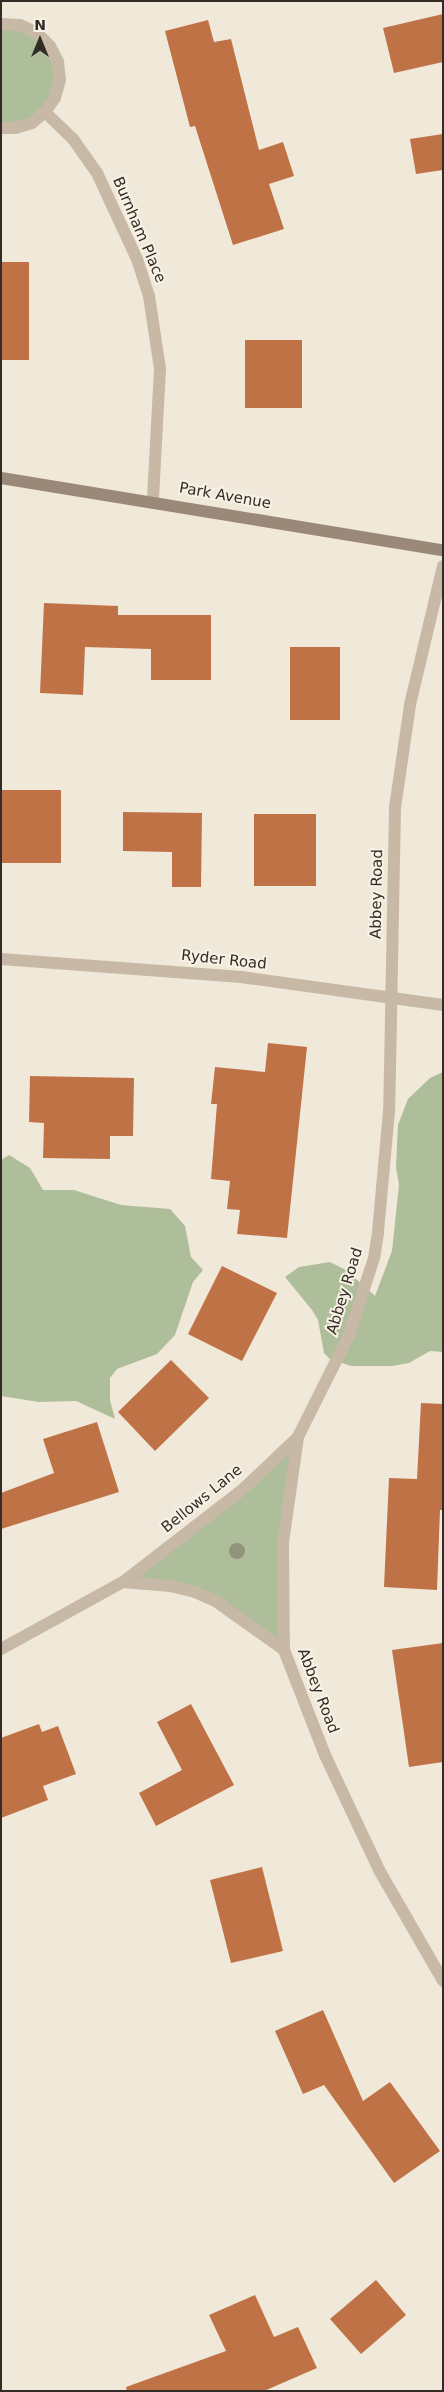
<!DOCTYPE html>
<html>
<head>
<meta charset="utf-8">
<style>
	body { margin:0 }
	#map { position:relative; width:444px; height:2392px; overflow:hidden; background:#f0e8d9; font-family:"DejaVu Sans",sans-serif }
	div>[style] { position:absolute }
	.green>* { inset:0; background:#aebe9a }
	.building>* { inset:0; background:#c07247 }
	.street>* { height:12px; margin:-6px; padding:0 6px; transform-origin:6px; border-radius:6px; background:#c7b9a6 }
	.secondary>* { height:12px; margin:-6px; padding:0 6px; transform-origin:6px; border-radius:6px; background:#9a8878 }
	.trees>* { width:16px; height:16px; margin:-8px; border-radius:50%; background:#8f947a }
	span { translate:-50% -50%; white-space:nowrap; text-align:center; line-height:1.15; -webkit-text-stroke:4px #f8f1e5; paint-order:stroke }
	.street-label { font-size:15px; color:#332c26 }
	.frame { position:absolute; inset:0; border:2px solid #332c26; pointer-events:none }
	.north { position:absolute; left:15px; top:15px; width:50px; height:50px; -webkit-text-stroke:4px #f8f1e5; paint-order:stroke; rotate:0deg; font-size:14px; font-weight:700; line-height:20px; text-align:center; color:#332c26 }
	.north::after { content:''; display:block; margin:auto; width:18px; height:22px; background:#332c26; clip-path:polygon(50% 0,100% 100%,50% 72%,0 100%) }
</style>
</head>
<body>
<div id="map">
	<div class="green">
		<div style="clip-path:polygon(1px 24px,20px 25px,50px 46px,60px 80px,45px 112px,1px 128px)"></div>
		<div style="clip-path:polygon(443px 1072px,443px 1352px,430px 1351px,409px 1363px,392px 1366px,351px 1366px,330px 1359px,324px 1353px,318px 1320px,312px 1310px,285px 1277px,299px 1267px,330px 1262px,346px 1270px,375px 1296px,392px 1251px,399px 1185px,396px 1167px,398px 1125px,408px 1099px,430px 1078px)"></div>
		<div style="clip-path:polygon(9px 1155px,30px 1168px,43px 1190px,74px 1190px,121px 1205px,170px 1209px,185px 1226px,191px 1257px,203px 1270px,193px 1282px,175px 1335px,157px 1354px,117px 1369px,110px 1378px,110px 1400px,115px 1419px,76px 1401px,39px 1402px,1px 1396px,1px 1160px)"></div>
		<div style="clip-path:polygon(298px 1437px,283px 1543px,284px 1650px,217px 1602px,123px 1582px)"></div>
	</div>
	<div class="building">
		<div style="clip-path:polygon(443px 14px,443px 62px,394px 73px,383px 28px)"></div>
		<div style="clip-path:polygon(208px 20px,214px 42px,231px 39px,259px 150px,283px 142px,294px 176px,269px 184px,284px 229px,233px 245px,195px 126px,190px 127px,165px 31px)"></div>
		<div style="clip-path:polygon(443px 134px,443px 170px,416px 174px,410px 139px)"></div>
		<div style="clip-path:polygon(1px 262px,29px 262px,29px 360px,1px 360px)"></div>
		<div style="clip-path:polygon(245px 340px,302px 340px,302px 408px,245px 408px)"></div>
		<div style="clip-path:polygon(44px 603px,118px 606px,118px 615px,211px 615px,211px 680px,151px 680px,151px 649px,85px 647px,83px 695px,40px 693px)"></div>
		<div style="clip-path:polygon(290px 647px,340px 647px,340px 720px,290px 720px)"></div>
		<div style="clip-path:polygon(1px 790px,61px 790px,61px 863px,1px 863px)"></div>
		<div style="clip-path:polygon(123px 812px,202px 813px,201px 887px,172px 887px,172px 852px,123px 851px)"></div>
		<div style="clip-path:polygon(254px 814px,316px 814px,316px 886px,254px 886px)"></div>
		<div style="clip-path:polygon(268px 1043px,307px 1047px,287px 1238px,237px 1234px,240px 1210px,227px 1209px,230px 1181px,211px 1179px,217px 1104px,211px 1104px,215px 1067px,265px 1072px)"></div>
		<div style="clip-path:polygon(30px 1076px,134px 1078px,133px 1136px,110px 1136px,110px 1159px,43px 1158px,44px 1123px,29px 1122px)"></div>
		<div style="clip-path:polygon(222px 1266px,277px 1293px,242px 1361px,188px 1334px)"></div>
		<div style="clip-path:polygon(171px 1360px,209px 1398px,155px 1451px,118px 1412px)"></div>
		<div style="clip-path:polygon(421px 1403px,443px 1404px,443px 1510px,440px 1510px,437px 1590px,384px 1587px,389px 1478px,417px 1479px)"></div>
		<div style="clip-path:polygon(97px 1422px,119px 1492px,1px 1529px,1px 1493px,54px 1473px,43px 1439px)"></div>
		<div style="clip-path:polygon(443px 1643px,443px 1762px,409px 1767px,392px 1650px)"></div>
		<div style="clip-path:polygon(191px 1704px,234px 1785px,156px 1826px,139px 1793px,182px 1770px,157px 1722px)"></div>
		<div style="clip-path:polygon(39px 1724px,42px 1732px,58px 1726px,76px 1774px,43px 1786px,48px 1800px,1px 1818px,1px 1738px)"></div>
		<div style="clip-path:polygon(262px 1867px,283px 1951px,231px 1963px,210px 1880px)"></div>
		<div style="clip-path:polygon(323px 2010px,363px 2101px,390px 2082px,440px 2151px,394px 2183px,324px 2085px,303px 2094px,275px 2031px)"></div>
		<div style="clip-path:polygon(376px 2280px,406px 2315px,361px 2354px,330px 2319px)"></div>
		<div style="clip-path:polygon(255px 2295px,274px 2337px,298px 2327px,317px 2368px,264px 2391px,127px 2391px,126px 2387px,226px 2351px,209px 2315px)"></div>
	</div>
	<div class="street">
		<div style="left:1px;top:24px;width:19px;rotate:3deg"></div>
		<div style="left:20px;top:25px;width:19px;rotate:25deg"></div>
		<div style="left:37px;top:33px;width:18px;rotate:45deg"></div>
		<div style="left:50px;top:46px;width:18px;rotate:63deg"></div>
		<div style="left:58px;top:62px;width:18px;rotate:84deg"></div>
		<div style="left:60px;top:80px;width:19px;rotate:106deg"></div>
		<div style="left:55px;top:98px;width:17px;rotate:126deg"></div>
		<div style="left:45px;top:112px;width:17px;rotate:140deg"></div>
		<div style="left:32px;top:123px;width:17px;rotate:163deg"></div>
		<div style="left:16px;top:128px;width:15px;rotate:180deg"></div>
		<div style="left:45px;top:112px;width:39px;rotate:44deg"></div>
		<div style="left:73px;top:139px;width:42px;rotate:54.8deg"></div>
		<div style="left:97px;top:173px;width:95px;rotate:65.1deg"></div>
		<div style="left:137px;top:259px;width:39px;rotate:72deg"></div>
		<div style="left:149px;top:296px;width:74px;rotate:81.4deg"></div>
		<div style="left:160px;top:369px;width:131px;rotate:93.1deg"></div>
		<div style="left:443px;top:566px;width:143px;rotate:103.4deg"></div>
		<div style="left:410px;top:705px;width:104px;rotate:98.3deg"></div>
		<div style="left:395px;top:808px;width:303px;rotate:91.1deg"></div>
		<div style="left:389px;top:1111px;width:122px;rotate:95.2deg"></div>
		<div style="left:378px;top:1233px;width:25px;rotate:99deg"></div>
		<div style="left:374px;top:1258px;width:81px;rotate:108deg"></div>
		<div style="left:349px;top:1335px;width:114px;rotate:116.6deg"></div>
		<div style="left:298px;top:1437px;width:107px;rotate:98.1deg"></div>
		<div style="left:283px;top:1543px;width:107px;rotate:89.5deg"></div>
		<div style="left:284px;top:1650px;width:113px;rotate:68.7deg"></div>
		<div style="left:325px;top:1755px;width:127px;rotate:64.8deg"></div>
		<div style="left:379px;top:1870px;width:128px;rotate:60deg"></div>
		<div style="left:1px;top:959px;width:241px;rotate:4.3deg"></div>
		<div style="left:241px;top:977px;width:204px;rotate:7.9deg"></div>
		<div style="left:123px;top:1582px;width:48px;rotate:4.8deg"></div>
		<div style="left:171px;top:1586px;width:25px;rotate:14deg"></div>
		<div style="left:195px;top:1592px;width:24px;rotate:24deg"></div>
		<div style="left:217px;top:1602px;width:82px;rotate:35.6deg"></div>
		<div style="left:1px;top:1649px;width:139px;rotate:-28.8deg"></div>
		<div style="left:123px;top:1582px;width:150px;rotate:-37.7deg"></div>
		<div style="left:242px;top:1490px;width:77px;rotate:-43.4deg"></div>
	</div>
	<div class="secondary">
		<div style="left:1px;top:478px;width:448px;rotate:9.3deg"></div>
	</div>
	<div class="trees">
		<div style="left:237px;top:1551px"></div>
	</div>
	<div class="street-label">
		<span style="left:139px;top:230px;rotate:67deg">Burnham Place</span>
		<span style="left:225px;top:496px;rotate:10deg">Park Avenue</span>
		<span style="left:377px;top:894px;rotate:-89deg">Abbey Road</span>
		<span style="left:224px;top:960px;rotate:6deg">Ryder Road</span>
		<span style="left:345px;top:1291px;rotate:-73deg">Abbey Road</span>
		<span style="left:202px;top:1499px;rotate:-39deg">Bellows Lane</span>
		<span style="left:318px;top:1691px;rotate:69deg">Abbey Road</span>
	</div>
	<div class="frame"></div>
	<div class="north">N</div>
</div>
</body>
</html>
